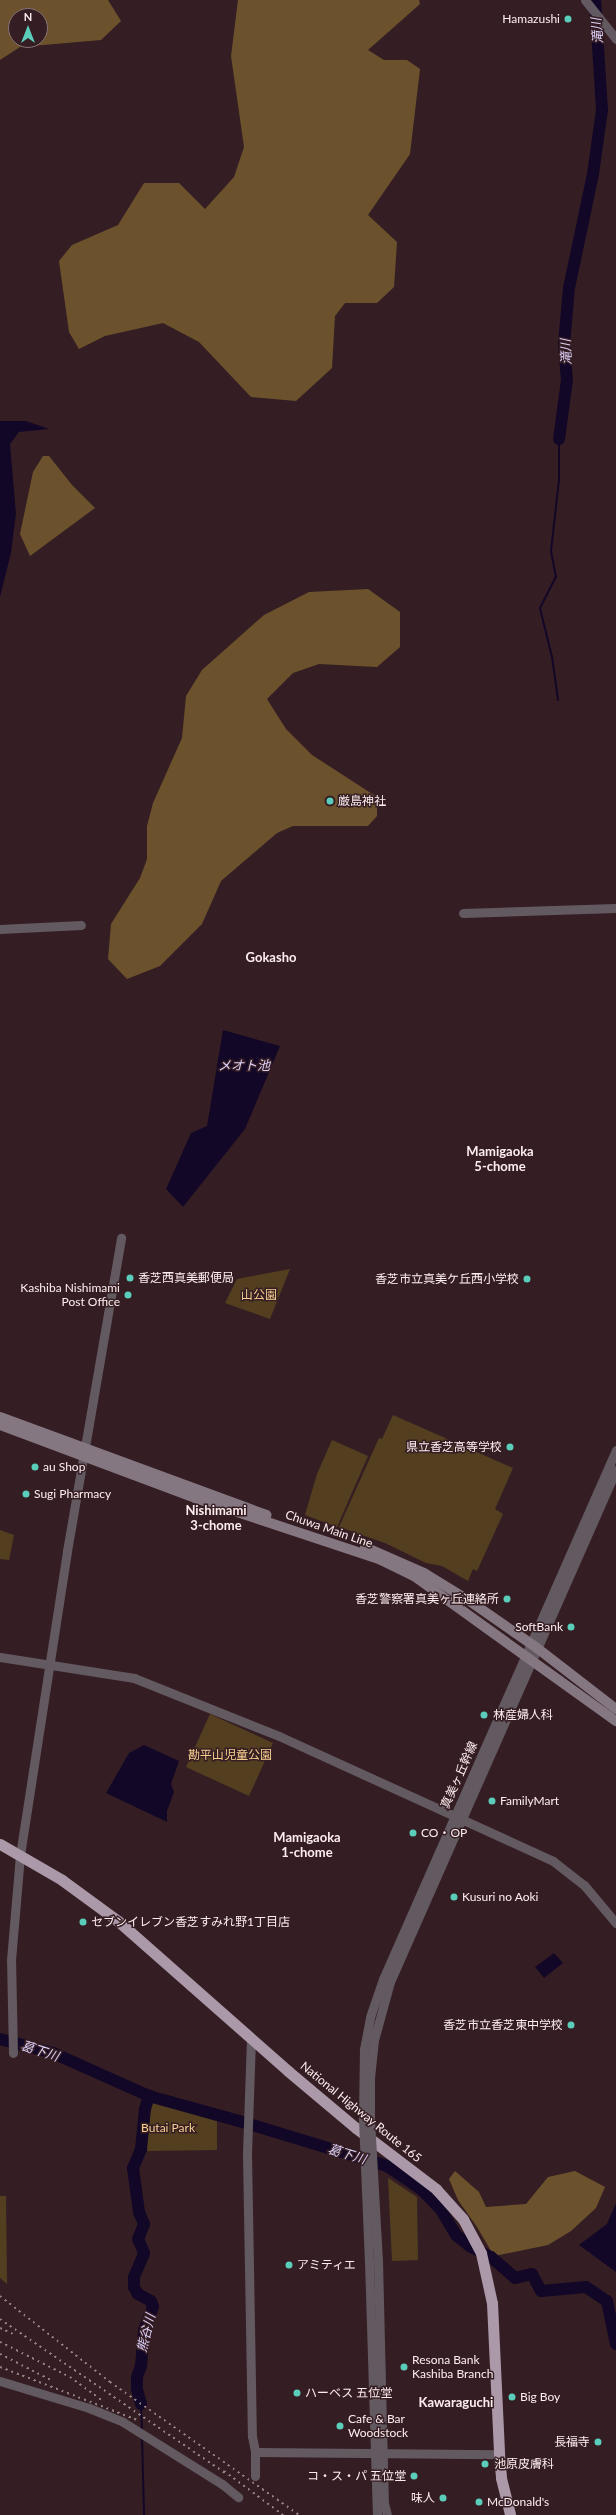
<!DOCTYPE html>
<html>
<head>
<meta charset="utf-8">
<style>
	body { margin:0 }
	#map { position:relative; width:616px; height:2515px; overflow:hidden; background:#351e23; font-family:Lato,"Noto Sans JP",sans-serif }
	div>[style] { position:absolute }
	.green>* { inset:0; background:#533f20 }
	.forest>* { inset:0; background:#6b522d }
	.water>* { inset:0; background:#130727 }
	.stream>* { height:2px; margin:-1px; padding:0 1px; transform-origin:1px; border-radius:1px; background:#130727 }
	.river>* { height:12px; margin:-6px; padding:0 6px; transform-origin:6px; border-radius:6px; background:#130727 }
	.tertiary>* { height:9px; margin:-4.5px; padding:0 4.5px; transform-origin:4.5px; border-radius:4.5px; background:#635a61 }
	.secondary>* { height:10px; margin:-5px; padding:0 5px; transform-origin:5px; border-radius:5px; background:#857782 }
	.trunk>* { height:11px; margin:-5.5px; padding:0 5.5px; transform-origin:5.5px; border-radius:5.5px; background:#ab98a8 }
	.rail>* { height:2px; margin-top:-1px; transform-origin:0; background:repeating-linear-gradient(90deg,#948083 0 2px,transparent 0 6px) }
	.tertiary-bridge>* { height:9px; margin:-4.5px; padding:0 4.5px; transform-origin:4.5px; border-radius:4.5px; background:#635a61 }
	.dots>* { width:11px; height:11px; translate:-50% -50%; box-sizing:border-box; border:2px solid #351e23; border-radius:50% }
	span { translate:-50% -50%; white-space:nowrap; text-align:center; line-height:1.15; -webkit-text-stroke:3px #351e23; paint-order:stroke }
	.poi-label { font-size:12px; color:#fdedef }
	.right { translate:-100% -50%; text-align:right }
	.left { translate:0 -50%; text-align:left }
	.park-label { font-size:12px; color:#f9cf90 }
	.street-label { font-size:12px; color:#fdedef }
	.water-label { font-size:13px; color:#dcd1fa; font-style:italic }
	.neighbourhood-label { font-size:13px; color:#fdedef; font-weight:700 }
	.north { position:absolute; left:8px; top:8px; width:40px; height:40px; box-sizing:border-box; background:#351e23; border:1px solid #857175; border-radius:50%; rotate:0deg; font-size:11px; font-weight:700; line-height:16px; text-align:center; color:#fdedef }
	.north::after { content:''; display:block; margin:auto; width:14px; height:18px; background:#5bcebb; clip-path:polygon(50% 0,100% 100%,50% 72%,0 100%) }
</style>
</head>
<body>
<div id="map">
	<div class="green">
		<div style="clip-path:polygon(290px 1269px,270px 1319px,225px 1303px,237px 1279px)"></div>
		<div style="clip-path:polygon(393px 1415px,513px 1468px,495px 1509px,503px 1514px,477px 1571px,473px 1569px,468px 1581px,442px 1566px,426px 1563px,385px 1543px,339px 1527px,379px 1438px,382px 1439px)"></div>
		<div style="clip-path:polygon(332px 1440px,368px 1456px,337px 1527px,305px 1515px,317px 1474px)"></div>
		<div style="clip-path:polygon(0 1530px,14px 1535px,9px 1560px,0 1559px)"></div>
		<div style="clip-path:polygon(210px 1714px,273px 1743px,249px 1796px,186px 1767px)"></div>
		<div style="clip-path:polygon(151px 2099px,217px 2121px,217px 2150px,144px 2151px,147px 2107px)"></div>
		<div style="clip-path:polygon(388px 2178px,417px 2197px,418px 2260px,392px 2261px)"></div>
		<div style="clip-path:polygon(0 2196px,6px 2196px,7px 2284px,0 2278px)"></div>
	</div>
	<div class="forest">
		<div style="clip-path:polygon(evenodd,0 0,108px 0,121px 21px,101px 40px,20px 47px,0 60px,0 0,16px 16px,40px 16px,40px 40px,16px 40px,16px 16px)"></div>
		<div style="clip-path:polygon(238px 0,419px 0,420px 4px,368px 50px,384px 60px,407px 60px,420px 69px,410px 154px,368px 215px,397px 242px,394px 287px,377px 303px,345px 303px,335px 316px,332px 368px,296px 401px,251px 397px,199px 342px,163px 323px,105px 336px,79px 349px,69px 332px,59px 261px,72px 245px,118px 225px,144px 183px,179px 183px,205px 209px,234px 177px,244px 147px,231px 56px)"></div>
		<div style="clip-path:polygon(43px 456px,49px 456px,72px 485px,95px 508px,30px 556px,20px 534px,33px 472px)"></div>
		<div style="clip-path:polygon(368px 589px,400px 612px,400px 647px,377px 667px,319px 664px,293px 673px,267px 699px,286px 729px,312px 755px,377px 797px,377px 816px,368px 826px,293px 826px,277px 833px,221px 881px,202px 924px,160px 966px,127px 979px,108px 959px,111px 924px,140px 878px,147px 859px,147px 826px,153px 803px,182px 738px,186px 696px,202px 670px,264px 615px,309px 592px)"></div>
		<div style="clip-path:polygon(455px 2171px,479px 2192px,486px 2207px,526px 2204px,548px 2177px,575px 2171px,605px 2187px,596px 2208px,571px 2231px,548px 2245px,494px 2256px,477px 2227px,458px 2200px,449px 2179px)"></div>
	</div>
	<div class="water">
		<div style="clip-path:polygon(0 421px,26px 421px,49px 429px,19px 432px,10px 444px,16px 514px,11px 553px,0 597px)"></div>
		<div style="clip-path:polygon(223px 1030px,280px 1046px,245px 1129px,183px 1207px,166px 1189px,191px 1133px,207px 1126px)"></div>
		<div style="clip-path:polygon(144px 1745px,179px 1761px,171px 1784px,174px 1792px,167px 1811px,167px 1822px,106px 1793px,129px 1753px)"></div>
		<div style="clip-path:polygon(554px 1953px,563px 1963px,544px 1978px,535px 1967px)"></div>
		<div style="clip-path:polygon(616px 2203px,616px 2272px,579px 2245px,607px 2224px)"></div>
	</div>
	<div class="stream">
		<div style="left:558px;top:700px;width:43px;rotate:-97.9deg"></div>
		<div style="left:552px;top:657px;width:50px;rotate:-103.8deg"></div>
		<div style="left:540px;top:608px;width:35px;rotate:-63deg"></div>
		<div style="left:556px;top:577px;width:26px;rotate:-101deg"></div>
		<div style="left:551px;top:551px;width:71px;rotate:-83.6deg"></div>
		<div style="left:559px;top:480px;width:41px;rotate:-90deg"></div>
		<div style="left:141px;top:2404px;width:26px;rotate:88deg"></div>
		<div style="left:142px;top:2436px;width:79px;rotate:88.5deg"></div>
	</div>
	<div class="river">
		<div style="left:559px;top:439px;width:60px;rotate:-82.3deg"></div>
		<div style="left:567px;top:380px;width:36px;rotate:-95deg"></div>
		<div style="left:564px;top:344px;width:56px;rotate:-84.9deg"></div>
		<div style="left:569px;top:288px;width:116px;rotate:-78.1deg"></div>
		<div style="left:593px;top:174px;width:65px;rotate:-82deg"></div>
		<div style="left:602px;top:110px;width:110px;rotate:-93.6deg"></div>
		<div style="left:0;top:2039px;width:55px;rotate:14.8deg"></div>
		<div style="left:53px;top:2053px;width:105px;rotate:24.1deg"></div>
		<div style="left:149px;top:2096px;width:93px;rotate:15.5deg"></div>
		<div style="left:239px;top:2121px;width:155px;rotate:16.9deg"></div>
		<div style="left:387px;top:2166px;width:41px;rotate:34.1deg"></div>
		<div style="left:421px;top:2189px;width:29px;rotate:46deg"></div>
		<div style="left:441px;top:2210px;width:29px;rotate:59deg"></div>
		<div style="left:456px;top:2235px;width:19px;rotate:39deg"></div>
		<div style="left:471px;top:2247px;width:22px;rotate:27deg"></div>
		<div style="left:491px;top:2257px;width:32px;rotate:41deg"></div>
		<div style="left:515px;top:2278px;width:17px;rotate:-13deg"></div>
		<div style="left:532px;top:2274px;width:19px;rotate:62deg"></div>
		<div style="left:541px;top:2291px;width:45px;rotate:-5.1deg"></div>
		<div style="left:586px;top:2287px;width:25px;rotate:34deg"></div>
		<div style="left:607px;top:2301px;width:44px;rotate:78.2deg"></div>
		<div style="left:141px;top:2404px;width:16px;rotate:-105deg"></div>
		<div style="left:137px;top:2389px;width:12px;rotate:-90deg"></div>
		<div style="left:137px;top:2377px;width:12px;rotate:-70deg"></div>
		<div style="left:141px;top:2366px;width:36px;rotate:-85deg"></div>
		<div style="left:144px;top:2330px;width:25px;rotate:-69deg"></div>
		<div style="left:153px;top:2307px;width:6px;rotate:-108deg"></div>
		<div style="left:151px;top:2301px;width:15px;rotate:-152deg"></div>
		<div style="left:138px;top:2294px;width:8px;rotate:-120deg"></div>
		<div style="left:134px;top:2287px;width:10px;rotate:-90deg"></div>
		<div style="left:134px;top:2277px;width:26px;rotate:-67deg"></div>
		<div style="left:144px;top:2253px;width:15px;rotate:-113deg"></div>
		<div style="left:138px;top:2239px;width:16px;rotate:-68deg"></div>
		<div style="left:144px;top:2224px;width:13px;rotate:-113deg"></div>
		<div style="left:139px;top:2212px;width:44px;rotate:-97.8deg"></div>
		<div style="left:133px;top:2168px;width:21px;rotate:-67deg"></div>
		<div style="left:141px;top:2149px;width:40px;rotate:-84.3deg"></div>
		<div style="left:145px;top:2109px;width:14px;rotate:-73deg"></div>
	</div>
	<div class="tertiary">
		<div style="left:585px;top:0;width:50px;rotate:51.5deg"></div>
		<div style="left:463px;top:913px;width:153px;rotate:-1.9deg"></div>
		<div style="left:0;top:929px;width:81px;rotate:-2.8deg"></div>
		<div style="left:0;top:1657px;width:136px;rotate:8.9deg"></div>
		<div style="left:134px;top:1678px;width:156px;rotate:21.8deg"></div>
		<div style="left:279px;top:1736px;width:301px;rotate:24.5deg"></div>
		<div style="left:553px;top:1861px;width:39px;rotate:38deg"></div>
		<div style="left:584px;top:1885px;width:50px;rotate:49.9deg"></div>
		<div style="left:251px;top:2039px;width:115px;rotate:92deg"></div>
		<div style="left:247px;top:2154px;width:282px;rotate:89deg"></div>
		<div style="left:252px;top:2436px;width:16px;rotate:79deg"></div>
		<div style="left:255px;top:2452px;width:24px;rotate:90deg"></div>
		<div style="left:13px;top:2053px;width:93px;rotate:-91.2deg"></div>
		<div style="left:11px;top:1960px;width:105px;rotate:-85.1deg"></div>
		<div style="left:20px;top:1855px;width:308px;rotate:-81.2deg"></div>
		<div style="left:67px;top:1551px;width:318px;rotate:-80.2deg"></div>
		<div style="left:363px;top:2119px;width:70px;rotate:-89.2deg"></div>
		<div style="left:364px;top:2049px;width:33px;rotate:-79deg"></div>
		<div style="left:370px;top:2017px;width:40px;rotate:-71.1deg"></div>
		<div style="left:383px;top:1979px;width:578px;rotate:-66.23deg"></div>
		<div style="left:370px;top:2119px;width:41px;rotate:-90deg"></div>
		<div style="left:370px;top:2078px;width:38px;rotate:-84deg"></div>
		<div style="left:374px;top:2040px;width:60px;rotate:-74.6deg"></div>
		<div style="left:390px;top:1982px;width:560px;rotate:-66.18deg"></div>
		<div style="left:369px;top:2261px;width:254px;rotate:88.2deg"></div>
		<div style="left:378px;top:2261px;width:242px;rotate:88.6deg"></div>
		<div style="left:384px;top:2503px;width:12px;rotate:76deg"></div>
		<div style="left:0;top:2381px;width:93px;rotate:16.9deg"></div>
		<div style="left:89px;top:2408px;width:37px;rotate:22deg"></div>
		<div style="left:123px;top:2422px;width:117px;rotate:32.1deg"></div>
		<div style="left:222px;top:2484px;width:21px;rotate:39deg"></div>
		<div style="left:255px;top:2452px;width:244px;rotate:0.5deg"></div>
	</div>
	<div class="secondary">
		<div style="left:0;top:1417px;width:284px;rotate:20.2deg"></div>
		<div style="left:0;top:1425px;width:208px;rotate:20.5deg"></div>
		<div style="left:195px;top:1498px;width:196px;rotate:18.4deg"></div>
		<div style="left:381px;top:1560px;width:37px;rotate:26deg"></div>
		<div style="left:414px;top:1576px;width:249px;rotate:35.7deg"></div>
		<div style="left:365px;top:1547px;width:64px;rotate:23.8deg"></div>
		<div style="left:424px;top:1573px;width:52px;rotate:31.5deg"></div>
		<div style="left:468px;top:1600px;width:84px;rotate:34.8deg"></div>
		<div style="left:537px;top:1648px;width:100px;rotate:37.7deg"></div>
	</div>
	<div class="trunk">
		<div style="left:0;top:1844px;width:72px;rotate:30.1deg"></div>
		<div style="left:62px;top:1880px;width:69px;rotate:36.2deg"></div>
		<div style="left:118px;top:1921px;width:227px;rotate:41.4deg"></div>
		<div style="left:288px;top:2071px;width:89px;rotate:40deg"></div>
		<div style="left:356px;top:2128px;width:101px;rotate:37.3deg"></div>
		<div style="left:436px;top:2189px;width:40px;rotate:48deg"></div>
		<div style="left:463px;top:2219px;width:38px;rotate:62deg"></div>
		<div style="left:481px;top:2253px;width:51px;rotate:77.6deg"></div>
		<div style="left:492px;top:2303px;width:151px;rotate:87.3deg"></div>
		<div style="left:499px;top:2454px;width:24px;rotate:85deg"></div>
		<div style="left:501px;top:2478px;width:38px;rotate:76deg"></div>
	</div>
	<div class="rail">
		<div style="left:0;top:2296px;width:140px;rotate:38deg"></div>
		<div style="left:110px;top:2382px;width:231px;rotate:35.1deg"></div>
		<div style="left:0;top:2319px;width:276px;rotate:34.4deg"></div>
		<div style="left:0;top:2328px;width:17px;rotate:25deg"></div>
		<div style="left:0;top:2342px;width:78px;rotate:26.6deg"></div>
		<div style="left:70px;top:2377px;width:41px;rotate:36deg"></div>
		<div style="left:0;top:2354px;width:59px;rotate:27deg"></div>
		<div style="left:0;top:2367px;width:150px;rotate:21.1deg"></div>
		<div style="left:224px;top:2471px;width:74px;rotate:36.7deg"></div>
	</div>
	<div class="tertiary-bridge">
		<div style="left:363px;top:2119px;width:142px;rotate:87.6deg"></div>
		<div style="left:370px;top:2119px;width:142px;rotate:86.8deg"></div>
	</div>
	<div class="dots">
		<div style="left:568px;top:19px;background:#5bcebb"></div>
		<div style="left:330px;top:801px;background:#5bcebb"></div>
		<div style="left:130px;top:1278px;background:#5bcebb"></div>
		<div style="left:527px;top:1279px;background:#5bcebb"></div>
		<div style="left:128px;top:1295px;background:#5bcebb"></div>
		<div style="left:510px;top:1447px;background:#5bcebb"></div>
		<div style="left:35px;top:1467px;background:#5bcebb"></div>
		<div style="left:26px;top:1494px;background:#5bcebb"></div>
		<div style="left:507px;top:1599px;background:#5bcebb"></div>
		<div style="left:571px;top:1627px;background:#5bcebb"></div>
		<div style="left:484px;top:1715px;background:#5bcebb"></div>
		<div style="left:492px;top:1801px;background:#5bcebb"></div>
		<div style="left:413px;top:1833px;background:#5bcebb"></div>
		<div style="left:454px;top:1897px;background:#5bcebb"></div>
		<div style="left:83px;top:1922px;background:#5bcebb"></div>
		<div style="left:571px;top:2025px;background:#5bcebb"></div>
		<div style="left:289px;top:2265px;background:#5bcebb"></div>
		<div style="left:404px;top:2367px;background:#5bcebb"></div>
		<div style="left:297px;top:2393px;background:#5bcebb"></div>
		<div style="left:512px;top:2397px;background:#5bcebb"></div>
		<div style="left:340px;top:2426px;background:#5bcebb"></div>
		<div style="left:598px;top:2442px;background:#5bcebb"></div>
		<div style="left:485px;top:2464px;background:#5bcebb"></div>
		<div style="left:414px;top:2476px;background:#5bcebb"></div>
		<div style="left:443px;top:2498px;background:#5bcebb"></div>
		<div style="left:479px;top:2502px;background:#5bcebb"></div>
	</div>
	<div class="poi-label">
		<span class="right" style="left:560px;top:19px">Hamazushi</span>
		<span class="left" style="left:338px;top:801px">厳島神社</span>
		<span class="left" style="left:138px;top:1278px">香芝西真美郵便局</span>
		<span class="right" style="left:519px;top:1279px">香芝市立真美ケ丘西小学校</span>
		<span class="right" style="left:120px;top:1295px">Kashiba Nishimami<br>Post Office</span>
		<span class="right" style="left:502px;top:1447px">県立香芝高等学校</span>
		<span class="left" style="left:43px;top:1467px">au Shop</span>
		<span class="left" style="left:34px;top:1494px">Sugi Pharmacy</span>
		<span class="right" style="left:499px;top:1599px">香芝警察署真美ヶ丘連絡所</span>
		<span class="right" style="left:563px;top:1627px">SoftBank</span>
		<span class="left" style="left:493px;top:1715px">林産婦人科</span>
		<span class="left" style="left:500px;top:1801px">FamilyMart</span>
		<span class="left" style="left:421px;top:1833px">CO・OP</span>
		<span class="left" style="left:462px;top:1897px">Kusuri no Aoki</span>
		<span class="left" style="left:91px;top:1922px">セブンイレブン香芝すみれ野1丁目店</span>
		<span class="right" style="left:563px;top:2025px">香芝市立香芝東中学校</span>
		<span class="left" style="left:297px;top:2265px">アミティエ</span>
		<span class="left" style="left:412px;top:2367px">Resona Bank<br>Kashiba Branch</span>
		<span class="left" style="left:305px;top:2393px">ハーベス 五位堂</span>
		<span class="left" style="left:520px;top:2397px">Big Boy</span>
		<span class="left" style="left:348px;top:2426px">Cafe &amp; Bar<br>Woodstock</span>
		<span class="right" style="left:590px;top:2442px">長福寺</span>
		<span class="left" style="left:494px;top:2464px">池原皮膚科</span>
		<span class="right" style="left:406px;top:2476px">コ・ス・パ 五位堂</span>
		<span class="right" style="left:435px;top:2498px">味人</span>
		<span class="left" style="left:487px;top:2502px">McDonald's</span>
	</div>
	<div class="park-label">
		<span style="left:259px;top:1295px">山公園</span>
		<span style="left:230px;top:1755px">勘平山児童公園</span>
		<span style="left:168px;top:2128px">Butai Park</span>
	</div>
	<div class="street-label">
		<span style="left:329px;top:1529px;rotate:19deg">Chuwa Main Line</span>
		<span style="left:459px;top:1775px;rotate:-66deg">真美ヶ丘幹線</span>
		<span style="left:361px;top:2112px;rotate:39deg">National Highway Route 165</span>
	</div>
	<div class="water-label">
		<span style="left:597px;top:31px;rotate:-95deg">滝川</span>
		<span style="left:566px;top:352px;rotate:-92deg">滝川</span>
		<span style="left:244px;top:1065px">メオト池</span>
		<span style="left:40px;top:2051px;rotate:18deg">葛下川</span>
		<span style="left:347px;top:2154px;rotate:17deg">葛下川</span>
		<span style="left:146px;top:2333px;rotate:-76deg">熊谷川</span>
	</div>
	<div class="neighbourhood-label">
		<span style="left:271px;top:957px">Gokasho</span>
		<span style="left:500px;top:1159px">Mamigaoka<br>5-chome</span>
		<span style="left:216px;top:1518px">Nishimami<br>3-chome</span>
		<span style="left:307px;top:1845px">Mamigaoka<br>1-chome</span>
		<span style="left:456px;top:2402px">Kawaraguchi</span>
	</div>
	<div class="north">N</div>
</div>
</body>
</html>
